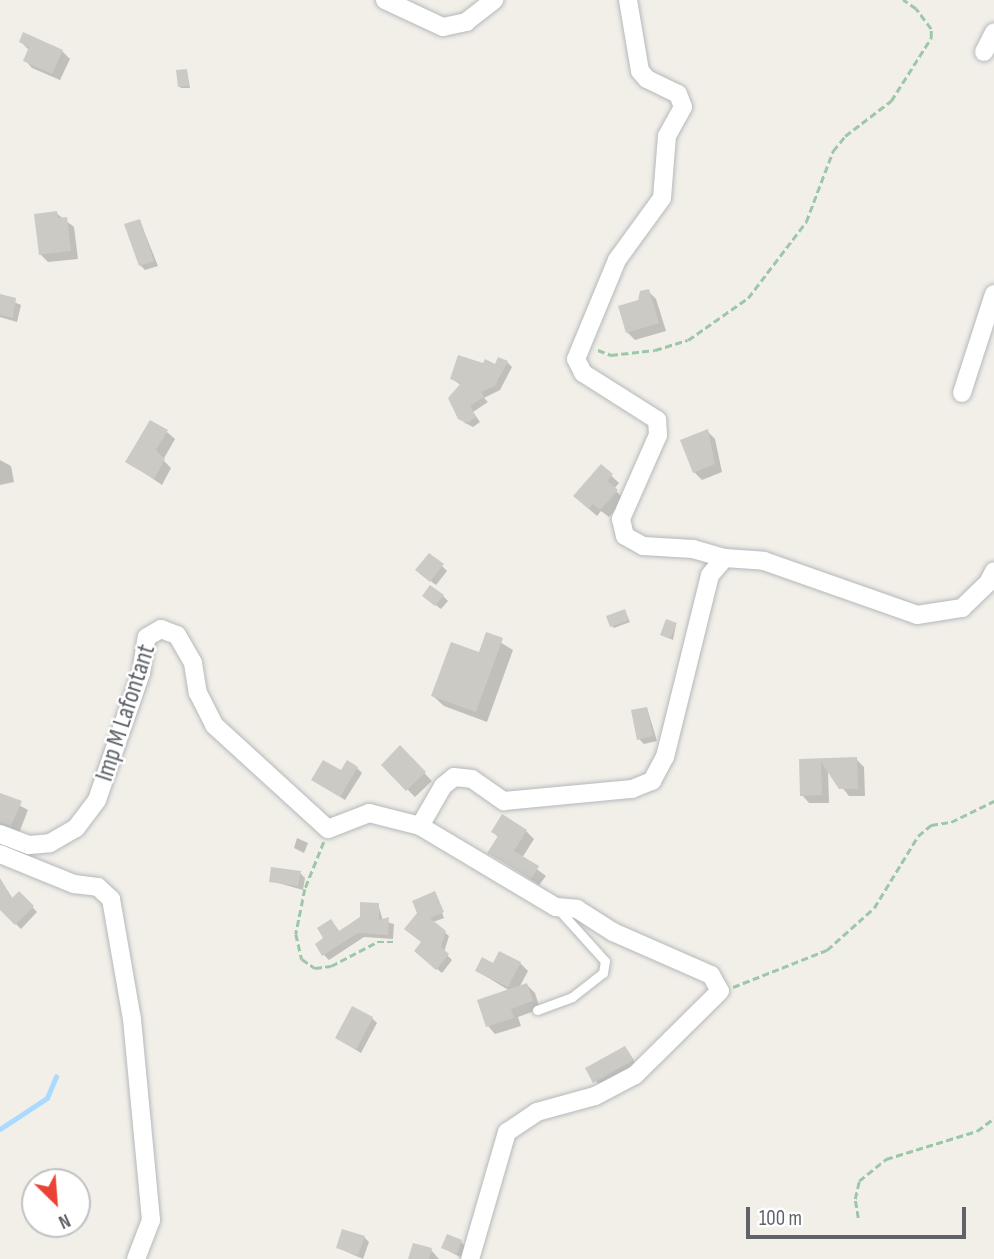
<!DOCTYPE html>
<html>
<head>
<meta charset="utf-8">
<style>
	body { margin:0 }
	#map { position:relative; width:994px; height:1259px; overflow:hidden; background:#f1efe8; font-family:"Sofia Sans Condensed",sans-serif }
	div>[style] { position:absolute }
	.shadow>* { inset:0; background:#0003 }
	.stream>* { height:4.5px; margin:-2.25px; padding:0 2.25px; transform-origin:2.25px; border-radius:2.25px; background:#aadaff }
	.building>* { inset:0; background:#cccac5 }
	.path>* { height:2.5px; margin-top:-1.25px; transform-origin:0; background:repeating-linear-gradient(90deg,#9cc7a9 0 7px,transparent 0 10.5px) }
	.roads { filter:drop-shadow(0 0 2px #b5b8bc) drop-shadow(0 0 2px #b5b8bc) }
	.lane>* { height:9px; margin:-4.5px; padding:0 4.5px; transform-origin:4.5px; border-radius:4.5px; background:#fff }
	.street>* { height:18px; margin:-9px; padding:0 9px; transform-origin:9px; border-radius:9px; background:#fff }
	span { translate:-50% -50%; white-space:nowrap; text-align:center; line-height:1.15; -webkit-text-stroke:5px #fff; paint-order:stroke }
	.street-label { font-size:26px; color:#5f6368 }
	.north { position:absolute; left:21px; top:1168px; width:70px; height:70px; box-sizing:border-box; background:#fff; border:2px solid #bfc1c3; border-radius:50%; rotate:155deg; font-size:19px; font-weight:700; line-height:28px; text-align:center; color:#5f6368 }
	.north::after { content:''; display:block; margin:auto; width:24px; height:32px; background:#ea4335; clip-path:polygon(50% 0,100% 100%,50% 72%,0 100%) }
	.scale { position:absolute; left:746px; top:1207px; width:220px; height:32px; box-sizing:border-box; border:4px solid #5f6368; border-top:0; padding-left:9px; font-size:21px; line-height:24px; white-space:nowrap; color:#5f6368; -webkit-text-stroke:5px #fff; paint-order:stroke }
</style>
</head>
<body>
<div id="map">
	<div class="shadow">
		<div style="clip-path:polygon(21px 42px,62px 51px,70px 59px,60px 80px,32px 68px,25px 60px,29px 50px)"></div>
		<div style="clip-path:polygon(187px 71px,190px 88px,181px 88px,179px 86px)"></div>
		<div style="clip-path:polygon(56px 213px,74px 227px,78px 259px,48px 262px,40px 254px)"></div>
		<div style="clip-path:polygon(140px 221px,158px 266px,145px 270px,140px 265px)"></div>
		<div style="clip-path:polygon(648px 291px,656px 299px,666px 331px,635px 340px,627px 332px)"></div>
		<div style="clip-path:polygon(0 296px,21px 305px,17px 322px,0 317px)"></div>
		<div style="clip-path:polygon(507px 362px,512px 367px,500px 390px,484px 398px,488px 402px,473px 412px,480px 422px,473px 427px,465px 423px,460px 418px,461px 385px,452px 379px)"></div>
		<div style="clip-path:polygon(707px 431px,715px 439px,722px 472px,702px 480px,694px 472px)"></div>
		<div style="clip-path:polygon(167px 432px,175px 439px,163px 460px,171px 468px,162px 485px,128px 462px)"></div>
		<div style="clip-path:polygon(0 460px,11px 466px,14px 482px,0 485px)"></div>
		<div style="clip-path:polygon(601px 466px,619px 483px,614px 489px,624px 499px,609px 517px,601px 511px,597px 516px,583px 504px)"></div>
		<div style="clip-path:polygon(442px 566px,447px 571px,436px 585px,422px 575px)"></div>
		<div style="clip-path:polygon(443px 596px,448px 601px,441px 609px,429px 600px)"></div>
		<div style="clip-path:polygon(626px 613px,630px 622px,614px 628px,612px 626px)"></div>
		<div style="clip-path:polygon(676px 625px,673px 640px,664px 636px)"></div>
		<div style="clip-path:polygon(487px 634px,513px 650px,487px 722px,444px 706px,433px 696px,480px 654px)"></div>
		<div style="clip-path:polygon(647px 708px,657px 741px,644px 744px,639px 739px)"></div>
		<div style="clip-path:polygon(400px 748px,432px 781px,415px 797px,383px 765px)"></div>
		<div style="clip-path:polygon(856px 759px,864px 767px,865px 796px,849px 796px,828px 770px,829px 803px,809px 803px,802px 795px,801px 761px)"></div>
		<div style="clip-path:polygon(357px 768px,362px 773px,345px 800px,313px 780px)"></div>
		<div style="clip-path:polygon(0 795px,28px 810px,19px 833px,0 826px)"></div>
		<div style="clip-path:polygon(526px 831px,534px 839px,522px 858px,546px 876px,539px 885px,490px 853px,499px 838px,493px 832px)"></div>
		<div style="clip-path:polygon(297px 838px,308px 843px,304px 853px,294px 848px)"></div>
		<div style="clip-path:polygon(300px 873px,305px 878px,303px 890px,271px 881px)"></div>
		<div style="clip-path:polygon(0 879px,13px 899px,19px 893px,37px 912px,21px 929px,0 908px)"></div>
		<div style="clip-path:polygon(435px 893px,444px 918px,433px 922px,449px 936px,444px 952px,452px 960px,442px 973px,421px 956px)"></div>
		<div style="clip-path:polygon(378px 904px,383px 921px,394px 924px,393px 939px,364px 937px,329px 960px,324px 955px,331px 921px,340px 932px)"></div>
		<div style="clip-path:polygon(520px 963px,528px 971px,519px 988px,527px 985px,535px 993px,540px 1009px,518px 1017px,521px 1026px,495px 1034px,488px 1026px,510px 991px,477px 971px)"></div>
		<div style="clip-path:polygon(372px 1018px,377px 1023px,361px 1053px,337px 1038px)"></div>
		<div style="clip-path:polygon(625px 1048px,637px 1066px,600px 1087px,587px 1068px)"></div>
		<div style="clip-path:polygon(364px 1237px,369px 1242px,363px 1259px,338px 1248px)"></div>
		<div style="clip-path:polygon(461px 1242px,466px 1247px,462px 1258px,443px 1248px)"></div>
		<div style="clip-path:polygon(431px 1250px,439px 1259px,410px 1259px)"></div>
	</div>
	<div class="stream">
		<div style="left:0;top:1129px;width:56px;rotate:-33.4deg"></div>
		<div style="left:47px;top:1098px;width:23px;rotate:-67deg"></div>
	</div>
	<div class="building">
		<div style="clip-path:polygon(23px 32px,63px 50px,52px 74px,23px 61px,29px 47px,19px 42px)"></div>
		<div style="clip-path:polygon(187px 69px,189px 86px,178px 87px,176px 70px)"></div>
		<div style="clip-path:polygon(57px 211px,58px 218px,67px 217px,71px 251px,39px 255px,34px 214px)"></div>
		<div style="clip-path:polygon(140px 219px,154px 261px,139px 266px,124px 224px)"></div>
		<div style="clip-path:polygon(649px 289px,659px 323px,626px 333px,618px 306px,638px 300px,640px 291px)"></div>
		<div style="clip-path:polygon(0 294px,16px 298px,13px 318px,0 315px)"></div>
		<div style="clip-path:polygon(458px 355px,483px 363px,485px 359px,495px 364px,498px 357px,508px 361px,495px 386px,481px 392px,484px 397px,470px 406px,476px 417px,467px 423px,458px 419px,448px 398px,461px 383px,450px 379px)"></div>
		<div style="clip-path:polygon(150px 420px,168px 430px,156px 450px,165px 459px,154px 479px,125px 462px)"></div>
		<div style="clip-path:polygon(708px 429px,715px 464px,693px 473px,680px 440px)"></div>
		<div style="clip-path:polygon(601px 464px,613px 474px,607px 481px,618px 490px,600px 510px,593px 504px,589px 509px,573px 496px)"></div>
		<div style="clip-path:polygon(429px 553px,444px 564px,430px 582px,415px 570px)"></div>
		<div style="clip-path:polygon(430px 585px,444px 595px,435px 606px,422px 596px)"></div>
		<div style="clip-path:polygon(625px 609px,629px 620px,610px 627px,606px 616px)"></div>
		<div style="clip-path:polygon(666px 619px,677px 623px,670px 639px,660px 635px)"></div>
		<div style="clip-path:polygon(486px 632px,503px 638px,476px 712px,431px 696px,451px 642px,479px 652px)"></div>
		<div style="clip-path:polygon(647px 707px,653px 736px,637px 740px,631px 710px)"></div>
		<div style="clip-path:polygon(400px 745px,426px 772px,406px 791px,381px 765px)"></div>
		<div style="clip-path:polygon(857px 757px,858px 789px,839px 789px,821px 762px,822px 795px,800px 796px,799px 759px)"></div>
		<div style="clip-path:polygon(323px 760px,341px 770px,347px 760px,358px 767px,340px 797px,311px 780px)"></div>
		<div style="clip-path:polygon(0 793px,22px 801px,11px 826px,0 823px)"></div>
		<div style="clip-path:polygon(502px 814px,527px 830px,514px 851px,539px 866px,531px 879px,487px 853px,498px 836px,491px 832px)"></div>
		<div style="clip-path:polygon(271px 867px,301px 871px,298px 886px,269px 882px)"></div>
		<div style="clip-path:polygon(0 878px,12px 898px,19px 891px,34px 906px,15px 925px,0 910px)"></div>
		<div style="clip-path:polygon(435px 891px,444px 912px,430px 918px,446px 931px,441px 947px,449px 954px,436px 970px,414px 951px,421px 942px,404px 929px,417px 913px,412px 901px)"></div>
		<div style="clip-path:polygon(360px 902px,379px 903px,379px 920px,389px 917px,388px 935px,358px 933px,322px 956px,315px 944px,323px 938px,317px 928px,331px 919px,339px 931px,360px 917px)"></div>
		<div style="clip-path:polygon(499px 951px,521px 962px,508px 987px,475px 971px,482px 957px,493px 963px)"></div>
		<div style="clip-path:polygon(527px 983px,533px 1001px,511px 1009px,514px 1018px,486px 1027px,477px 1000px)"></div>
		<div style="clip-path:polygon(352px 1006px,373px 1017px,356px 1050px,335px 1038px)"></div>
		<div style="clip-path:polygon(625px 1046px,634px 1060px,593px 1083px,585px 1068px)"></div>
		<div style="clip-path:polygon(342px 1229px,365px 1236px,358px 1255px,336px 1248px)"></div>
		<div style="clip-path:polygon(447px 1234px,462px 1240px,457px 1254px,441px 1248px)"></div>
		<div style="clip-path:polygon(413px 1243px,432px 1248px,429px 1259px,408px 1259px)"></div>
	</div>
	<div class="path">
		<div style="left:598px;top:350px;width:14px;rotate:21deg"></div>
		<div style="left:611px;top:355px;width:44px;rotate:-6.5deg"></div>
		<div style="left:655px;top:350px;width:34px;rotate:-17deg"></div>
		<div style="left:688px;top:340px;width:73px;rotate:-35deg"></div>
		<div style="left:748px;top:298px;width:96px;rotate:-52.7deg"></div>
		<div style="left:806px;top:222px;width:76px;rotate:-69.2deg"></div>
		<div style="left:833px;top:151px;width:19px;rotate:-51deg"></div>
		<div style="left:845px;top:136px;width:58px;rotate:-37.3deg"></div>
		<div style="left:891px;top:101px;width:75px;rotate:-57.6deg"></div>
		<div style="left:931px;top:38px;width:9px;rotate:-90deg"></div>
		<div style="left:931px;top:29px;width:25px;rotate:-127deg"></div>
		<div style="left:916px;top:9px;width:16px;rotate:-145deg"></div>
		<div style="left:324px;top:842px;width:51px;rotate:112deg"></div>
		<div style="left:305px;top:889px;width:46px;rotate:101.3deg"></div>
		<div style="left:296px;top:934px;width:26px;rotate:77deg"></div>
		<div style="left:302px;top:959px;width:16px;rotate:35deg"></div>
		<div style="left:315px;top:968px;width:16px;rotate:-7deg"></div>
		<div style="left:331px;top:966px;width:52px;rotate:-27.6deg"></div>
		<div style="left:377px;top:942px;width:16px"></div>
		<div style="left:733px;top:987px;width:101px;rotate:-21.5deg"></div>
		<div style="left:827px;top:950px;width:63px;rotate:-41.8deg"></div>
		<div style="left:874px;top:908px;width:84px;rotate:-58.6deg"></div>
		<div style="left:918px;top:836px;width:17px;rotate:-40deg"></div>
		<div style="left:931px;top:825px;width:20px;rotate:-9deg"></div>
		<div style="left:951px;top:822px;width:48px;rotate:-26deg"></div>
		<div style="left:858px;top:1218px;width:19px;rotate:-99deg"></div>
		<div style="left:855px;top:1199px;width:18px;rotate:-77deg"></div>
		<div style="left:859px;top:1181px;width:35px;rotate:-39deg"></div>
		<div style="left:886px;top:1159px;width:95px;rotate:-17.1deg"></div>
		<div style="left:977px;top:1131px;width:21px;rotate:-37deg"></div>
	</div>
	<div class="roads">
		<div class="lane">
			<div style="left:537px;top:1010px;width:37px;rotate:-20deg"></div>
			<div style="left:572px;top:997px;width:39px;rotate:-38deg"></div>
			<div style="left:603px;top:973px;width:12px;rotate:-81deg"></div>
			<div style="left:605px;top:961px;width:70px;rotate:-132.1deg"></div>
		</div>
		<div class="street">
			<div style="left:385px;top:0;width:64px;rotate:25deg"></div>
			<div style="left:443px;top:27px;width:24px;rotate:-12deg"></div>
			<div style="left:466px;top:22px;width:36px;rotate:-38deg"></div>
			<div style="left:628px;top:0;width:72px;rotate:80.4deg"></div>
			<div style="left:640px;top:71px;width:11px;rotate:49deg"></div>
			<div style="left:647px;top:79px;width:34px;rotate:26deg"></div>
			<div style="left:678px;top:94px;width:14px;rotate:69deg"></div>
			<div style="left:683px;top:107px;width:33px;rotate:119deg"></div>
			<div style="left:667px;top:136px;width:62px;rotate:94.6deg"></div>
			<div style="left:662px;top:198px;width:77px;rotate:126deg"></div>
			<div style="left:617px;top:260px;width:107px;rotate:112.5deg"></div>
			<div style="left:576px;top:359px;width:16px;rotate:63deg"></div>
			<div style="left:583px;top:373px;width:88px;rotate:32.4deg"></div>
			<div style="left:657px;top:420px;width:15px;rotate:86deg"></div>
			<div style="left:658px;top:435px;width:92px;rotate:113.8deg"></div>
			<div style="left:621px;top:519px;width:17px;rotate:77deg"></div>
			<div style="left:625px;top:536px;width:21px;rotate:29deg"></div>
			<div style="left:643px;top:546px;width:50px;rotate:3.4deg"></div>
			<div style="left:693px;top:549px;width:33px;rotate:16deg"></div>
			<div style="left:984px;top:52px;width:22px;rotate:-63deg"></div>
			<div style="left:962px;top:393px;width:104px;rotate:-72.1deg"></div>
			<div style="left:420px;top:826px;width:46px;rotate:-60.1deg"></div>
			<div style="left:443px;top:786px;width:14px;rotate:-39deg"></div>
			<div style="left:454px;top:777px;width:18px;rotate:6deg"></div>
			<div style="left:472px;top:779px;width:39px;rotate:35deg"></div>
			<div style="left:504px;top:801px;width:129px;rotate:-5.4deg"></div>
			<div style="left:632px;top:789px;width:22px;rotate:-22deg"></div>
			<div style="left:652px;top:781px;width:27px;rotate:-62deg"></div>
			<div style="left:665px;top:757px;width:187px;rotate:-76.1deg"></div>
			<div style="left:710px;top:575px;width:23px;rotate:-49deg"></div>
			<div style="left:725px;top:558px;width:39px;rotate:4deg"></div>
			<div style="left:764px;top:561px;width:162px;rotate:19.4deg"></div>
			<div style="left:917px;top:615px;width:46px;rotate:-8.8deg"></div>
			<div style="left:962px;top:608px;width:36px;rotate:-44deg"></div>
			<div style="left:988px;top:583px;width:13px;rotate:-63deg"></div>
			<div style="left:0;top:834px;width:31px;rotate:21deg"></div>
			<div style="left:29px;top:845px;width:21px;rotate:-5deg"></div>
			<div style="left:50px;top:843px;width:30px;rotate:-30deg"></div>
			<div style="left:76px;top:828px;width:35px;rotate:-53deg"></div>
			<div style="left:97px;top:800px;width:134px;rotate:-70.9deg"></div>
			<div style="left:141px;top:673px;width:36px;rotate:-81deg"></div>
			<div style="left:147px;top:637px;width:16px;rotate:-30deg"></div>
			<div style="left:161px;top:629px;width:17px;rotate:21deg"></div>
			<div style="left:177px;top:635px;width:32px;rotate:60deg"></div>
			<div style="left:193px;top:663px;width:30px;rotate:81deg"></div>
			<div style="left:198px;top:693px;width:36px;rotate:63deg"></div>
			<div style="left:214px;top:725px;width:154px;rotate:42.4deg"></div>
			<div style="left:328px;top:829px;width:44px;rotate:-21.3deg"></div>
			<div style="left:369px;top:813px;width:53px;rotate:14.3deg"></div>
			<div style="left:420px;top:826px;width:158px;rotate:30.8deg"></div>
			<div style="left:556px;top:907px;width:21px;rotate:5deg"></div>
			<div style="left:577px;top:909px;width:43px;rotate:32.6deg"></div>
			<div style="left:613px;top:932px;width:107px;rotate:23.7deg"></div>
			<div style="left:711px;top:975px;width:18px;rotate:61deg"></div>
			<div style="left:720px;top:991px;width:120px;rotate:135.3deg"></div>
			<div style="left:635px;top:1075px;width:45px;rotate:152.3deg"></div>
			<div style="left:595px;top:1096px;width:60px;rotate:164.6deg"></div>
			<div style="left:537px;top:1112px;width:36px;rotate:146deg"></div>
			<div style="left:507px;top:1132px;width:132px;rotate:106.2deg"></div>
			<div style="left:0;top:854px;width:80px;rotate:22.1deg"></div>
			<div style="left:74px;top:884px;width:24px;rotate:7deg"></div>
			<div style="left:98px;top:887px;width:18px;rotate:43deg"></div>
			<div style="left:111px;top:899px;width:122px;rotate:80.1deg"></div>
			<div style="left:132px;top:1019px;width:202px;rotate:84.6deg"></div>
			<div style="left:151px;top:1220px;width:42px;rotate:111deg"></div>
		</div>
	</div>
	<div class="street-label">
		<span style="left:126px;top:713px;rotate:-72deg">Imp M Lafontant</span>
	</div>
	<div class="north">N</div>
	<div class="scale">100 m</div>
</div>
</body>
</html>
